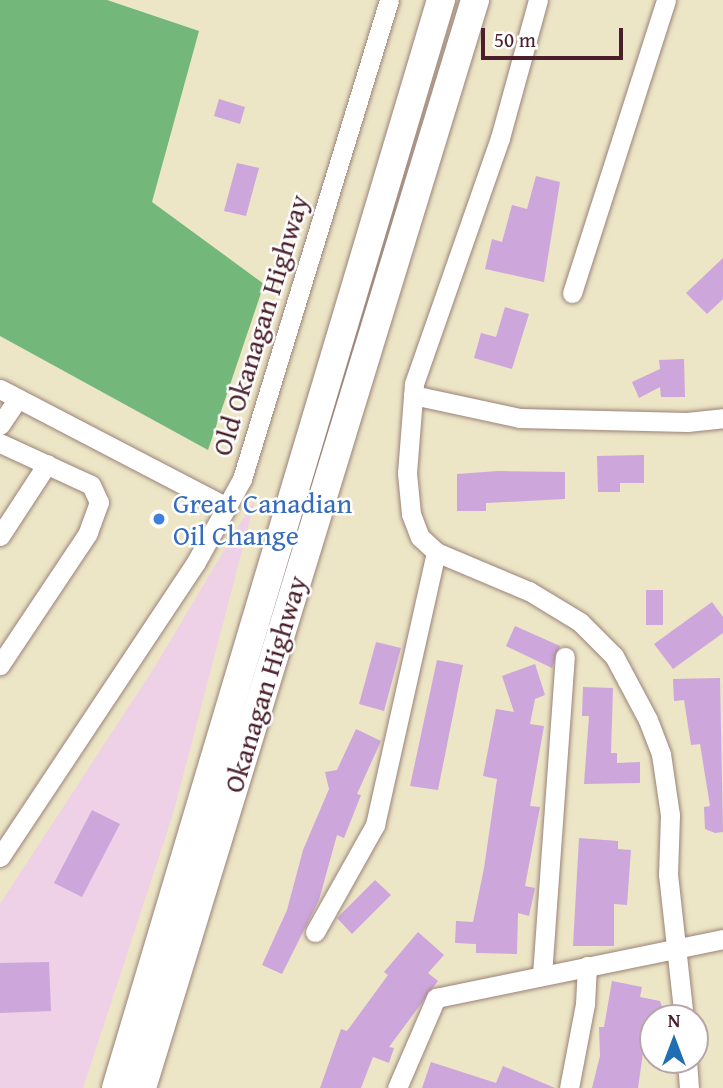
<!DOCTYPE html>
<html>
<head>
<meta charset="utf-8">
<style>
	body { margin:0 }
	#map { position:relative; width:723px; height:1088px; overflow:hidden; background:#ece5c6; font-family:"Gentium Book Plus",serif }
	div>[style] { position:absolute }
	.built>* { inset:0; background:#eed0e7 }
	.forest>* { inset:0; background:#73b77b }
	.building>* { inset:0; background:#cda6dc }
	.roads { filter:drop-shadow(0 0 2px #9b8278) drop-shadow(0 0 2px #9b8278) }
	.minor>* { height:19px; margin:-9.5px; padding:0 9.5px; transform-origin:9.5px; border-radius:9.5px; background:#fff }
	.highway>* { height:28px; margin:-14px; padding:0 14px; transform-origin:14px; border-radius:14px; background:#fff }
	.dots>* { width:19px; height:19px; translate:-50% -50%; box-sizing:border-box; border:4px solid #fff; border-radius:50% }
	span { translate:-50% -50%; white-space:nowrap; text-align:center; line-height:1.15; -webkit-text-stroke:5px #fff; paint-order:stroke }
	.street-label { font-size:28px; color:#4a1f2b }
	.shop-label { font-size:28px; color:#366cbe }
	.left { translate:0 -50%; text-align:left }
	.north { position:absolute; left:639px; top:1004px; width:70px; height:70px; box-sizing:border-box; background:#fff; border:2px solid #b7a5aa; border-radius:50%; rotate:0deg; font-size:19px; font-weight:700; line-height:28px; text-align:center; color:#4a1f2b }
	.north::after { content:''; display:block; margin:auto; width:24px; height:32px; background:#1f6fb2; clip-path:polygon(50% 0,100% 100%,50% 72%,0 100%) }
	.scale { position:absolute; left:481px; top:28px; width:142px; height:32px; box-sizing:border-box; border:4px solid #4a1f2b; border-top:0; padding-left:9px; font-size:21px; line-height:24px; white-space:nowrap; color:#4a1f2b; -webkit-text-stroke:5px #fff; paint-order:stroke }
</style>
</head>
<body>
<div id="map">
	<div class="built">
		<div style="clip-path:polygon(256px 497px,173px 814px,83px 1088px,0 1088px,0 904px,154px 668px)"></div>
	</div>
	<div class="forest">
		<div style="clip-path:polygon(0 0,107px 0,199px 31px,152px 202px,264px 284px,208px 450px,0 336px)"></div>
	</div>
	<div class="building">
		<div style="clip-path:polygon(219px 99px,245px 107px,240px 124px,214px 116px)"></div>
		<div style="clip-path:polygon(237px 163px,259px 168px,246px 216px,224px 211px)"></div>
		<div style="clip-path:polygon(536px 176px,560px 182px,544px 282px,485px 269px,492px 239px,502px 242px,512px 205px,527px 209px)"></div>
		<div style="clip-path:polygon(723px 258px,723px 299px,707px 314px,686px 293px)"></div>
		<div style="clip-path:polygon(505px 307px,529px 314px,512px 369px,474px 358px,481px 333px,496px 337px)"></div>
		<div style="clip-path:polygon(684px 359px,685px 397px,661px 397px,660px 387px,639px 398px,632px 382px,660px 369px,659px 360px)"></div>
		<div style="clip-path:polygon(644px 455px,644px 483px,620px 483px,620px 492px,598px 492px,597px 456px)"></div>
		<div style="clip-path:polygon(498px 471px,565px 472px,565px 499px,486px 503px,486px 511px,457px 511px,457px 474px)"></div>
		<div style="clip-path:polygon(646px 590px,663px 590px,663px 625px,646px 625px)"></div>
		<div style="clip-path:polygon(712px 602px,723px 617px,723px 633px,673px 669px,654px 644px)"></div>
		<div style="clip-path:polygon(515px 626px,560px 646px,552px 668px,506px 646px)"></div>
		<div style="clip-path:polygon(376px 642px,401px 648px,384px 711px,359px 704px)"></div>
		<div style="clip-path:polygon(437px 660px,463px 665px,438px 790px,410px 786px)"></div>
		<div style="clip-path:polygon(535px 664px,545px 695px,535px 699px,530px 724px,544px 726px,530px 806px,540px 807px,525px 886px,535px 888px,529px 916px,518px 913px,517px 954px,476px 953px,476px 944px,455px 943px,456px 921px,473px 922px,484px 868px,497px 779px,483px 776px,496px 709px,514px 712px,502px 676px)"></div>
		<div style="clip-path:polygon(720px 678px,723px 832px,715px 833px,705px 829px,704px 807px,710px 806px,700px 744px,691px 745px,684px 700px,674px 701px,673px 679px)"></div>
		<div style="clip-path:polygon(583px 687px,613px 688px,611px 753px,617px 753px,617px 763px,640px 762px,640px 783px,584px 784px,589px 716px,582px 716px)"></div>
		<div style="clip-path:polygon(356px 729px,381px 741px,357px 794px,361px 795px,344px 838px,337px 835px,319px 900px,282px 974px,262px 965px,287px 910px,303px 850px,329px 789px,325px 772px,337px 770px)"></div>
		<div style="clip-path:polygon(92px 810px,120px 824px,82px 897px,54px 883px)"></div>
		<div style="clip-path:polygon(579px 838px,618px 841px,618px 849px,631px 850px,627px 905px,614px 904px,614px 946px,573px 946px)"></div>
		<div style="clip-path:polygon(375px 880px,391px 895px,352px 934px,337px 918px)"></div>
		<div style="clip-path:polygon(418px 932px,444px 955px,428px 973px,438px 981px,389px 1047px,394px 1048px,389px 1063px,373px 1057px,361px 1088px,320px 1088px,341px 1029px,347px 1031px,388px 975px,384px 972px)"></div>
		<div style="clip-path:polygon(49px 962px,51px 1011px,0 1013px,0 963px)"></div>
		<div style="clip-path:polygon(612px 981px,642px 987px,640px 997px,660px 1001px,664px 1012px,648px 1018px,638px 1088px,592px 1088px,600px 1056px,599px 1027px,604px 1027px)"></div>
		<div style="clip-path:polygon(431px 1062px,496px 1083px,503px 1066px,555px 1088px,422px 1088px)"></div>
	</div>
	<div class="roads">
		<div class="minor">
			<div style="left:538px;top:0;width:143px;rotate:105.4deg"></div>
			<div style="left:500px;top:138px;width:261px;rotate:109.3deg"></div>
			<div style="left:414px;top:384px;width:89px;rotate:94.5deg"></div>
			<div style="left:407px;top:473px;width:41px;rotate:84.4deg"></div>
			<div style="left:411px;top:514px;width:25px;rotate:69deg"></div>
			<div style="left:420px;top:537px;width:22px;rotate:43deg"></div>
			<div style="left:436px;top:552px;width:101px;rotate:22.8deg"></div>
			<div style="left:529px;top:591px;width:60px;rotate:31.3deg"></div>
			<div style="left:580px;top:622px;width:48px;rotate:45deg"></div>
			<div style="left:614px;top:656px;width:72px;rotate:62deg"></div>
			<div style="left:648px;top:720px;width:36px;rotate:69deg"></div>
			<div style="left:661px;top:754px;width:62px;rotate:81.6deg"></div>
			<div style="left:670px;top:815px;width:59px;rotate:91.9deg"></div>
			<div style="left:668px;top:874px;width:145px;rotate:83.7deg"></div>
			<div style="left:572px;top:293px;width:308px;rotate:-72.2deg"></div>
			<div style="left:0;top:389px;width:256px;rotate:27.5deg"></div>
			<div style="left:413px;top:395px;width:108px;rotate:12.2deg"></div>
			<div style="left:519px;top:418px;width:168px;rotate:1.4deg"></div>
			<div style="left:687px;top:422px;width:36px;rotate:-6deg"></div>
			<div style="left:0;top:425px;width:32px;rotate:-56deg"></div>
			<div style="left:0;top:443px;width:100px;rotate:24.8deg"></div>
			<div style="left:91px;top:485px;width:19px;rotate:65deg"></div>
			<div style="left:99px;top:502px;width:33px;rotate:110deg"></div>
			<div style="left:88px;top:533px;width:159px;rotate:123.7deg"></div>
			<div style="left:0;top:536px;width:86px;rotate:-56.9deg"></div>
			<div style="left:0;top:857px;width:354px;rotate:-56.4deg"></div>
			<div style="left:196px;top:562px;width:95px;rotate:-61deg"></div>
			<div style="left:242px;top:479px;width:501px;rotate:-72.94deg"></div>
			<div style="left:315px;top:932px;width:123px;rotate:-60.7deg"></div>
			<div style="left:375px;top:825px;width:280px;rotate:-77.4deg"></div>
			<div style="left:542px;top:975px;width:319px;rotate:-85.9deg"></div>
			<div style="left:687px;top:1060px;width:28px;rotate:86deg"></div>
			<div style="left:397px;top:1088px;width:98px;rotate:-66.6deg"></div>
			<div style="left:436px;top:998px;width:293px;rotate:-11.6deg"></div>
			<div style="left:569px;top:1088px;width:86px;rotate:-79.2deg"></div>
			<div style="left:585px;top:1004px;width:38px;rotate:-87deg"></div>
		</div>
		<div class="highway">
			<div style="left:116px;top:1088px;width:1136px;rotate:-73.37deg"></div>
			<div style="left:142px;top:1088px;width:1138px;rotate:-72.98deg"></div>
		</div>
	</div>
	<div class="dots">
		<div style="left:159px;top:519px;background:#3f7fe0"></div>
	</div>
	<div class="street-label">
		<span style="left:260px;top:325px;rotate:-73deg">Old Okanagan Highway</span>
		<span style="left:265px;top:684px;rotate:-73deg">Okanagan Highway</span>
	</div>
	<div class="shop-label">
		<span class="left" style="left:173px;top:519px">Great Canadian<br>Oil Change</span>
	</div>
	<div class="north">N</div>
	<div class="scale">50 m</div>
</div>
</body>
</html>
